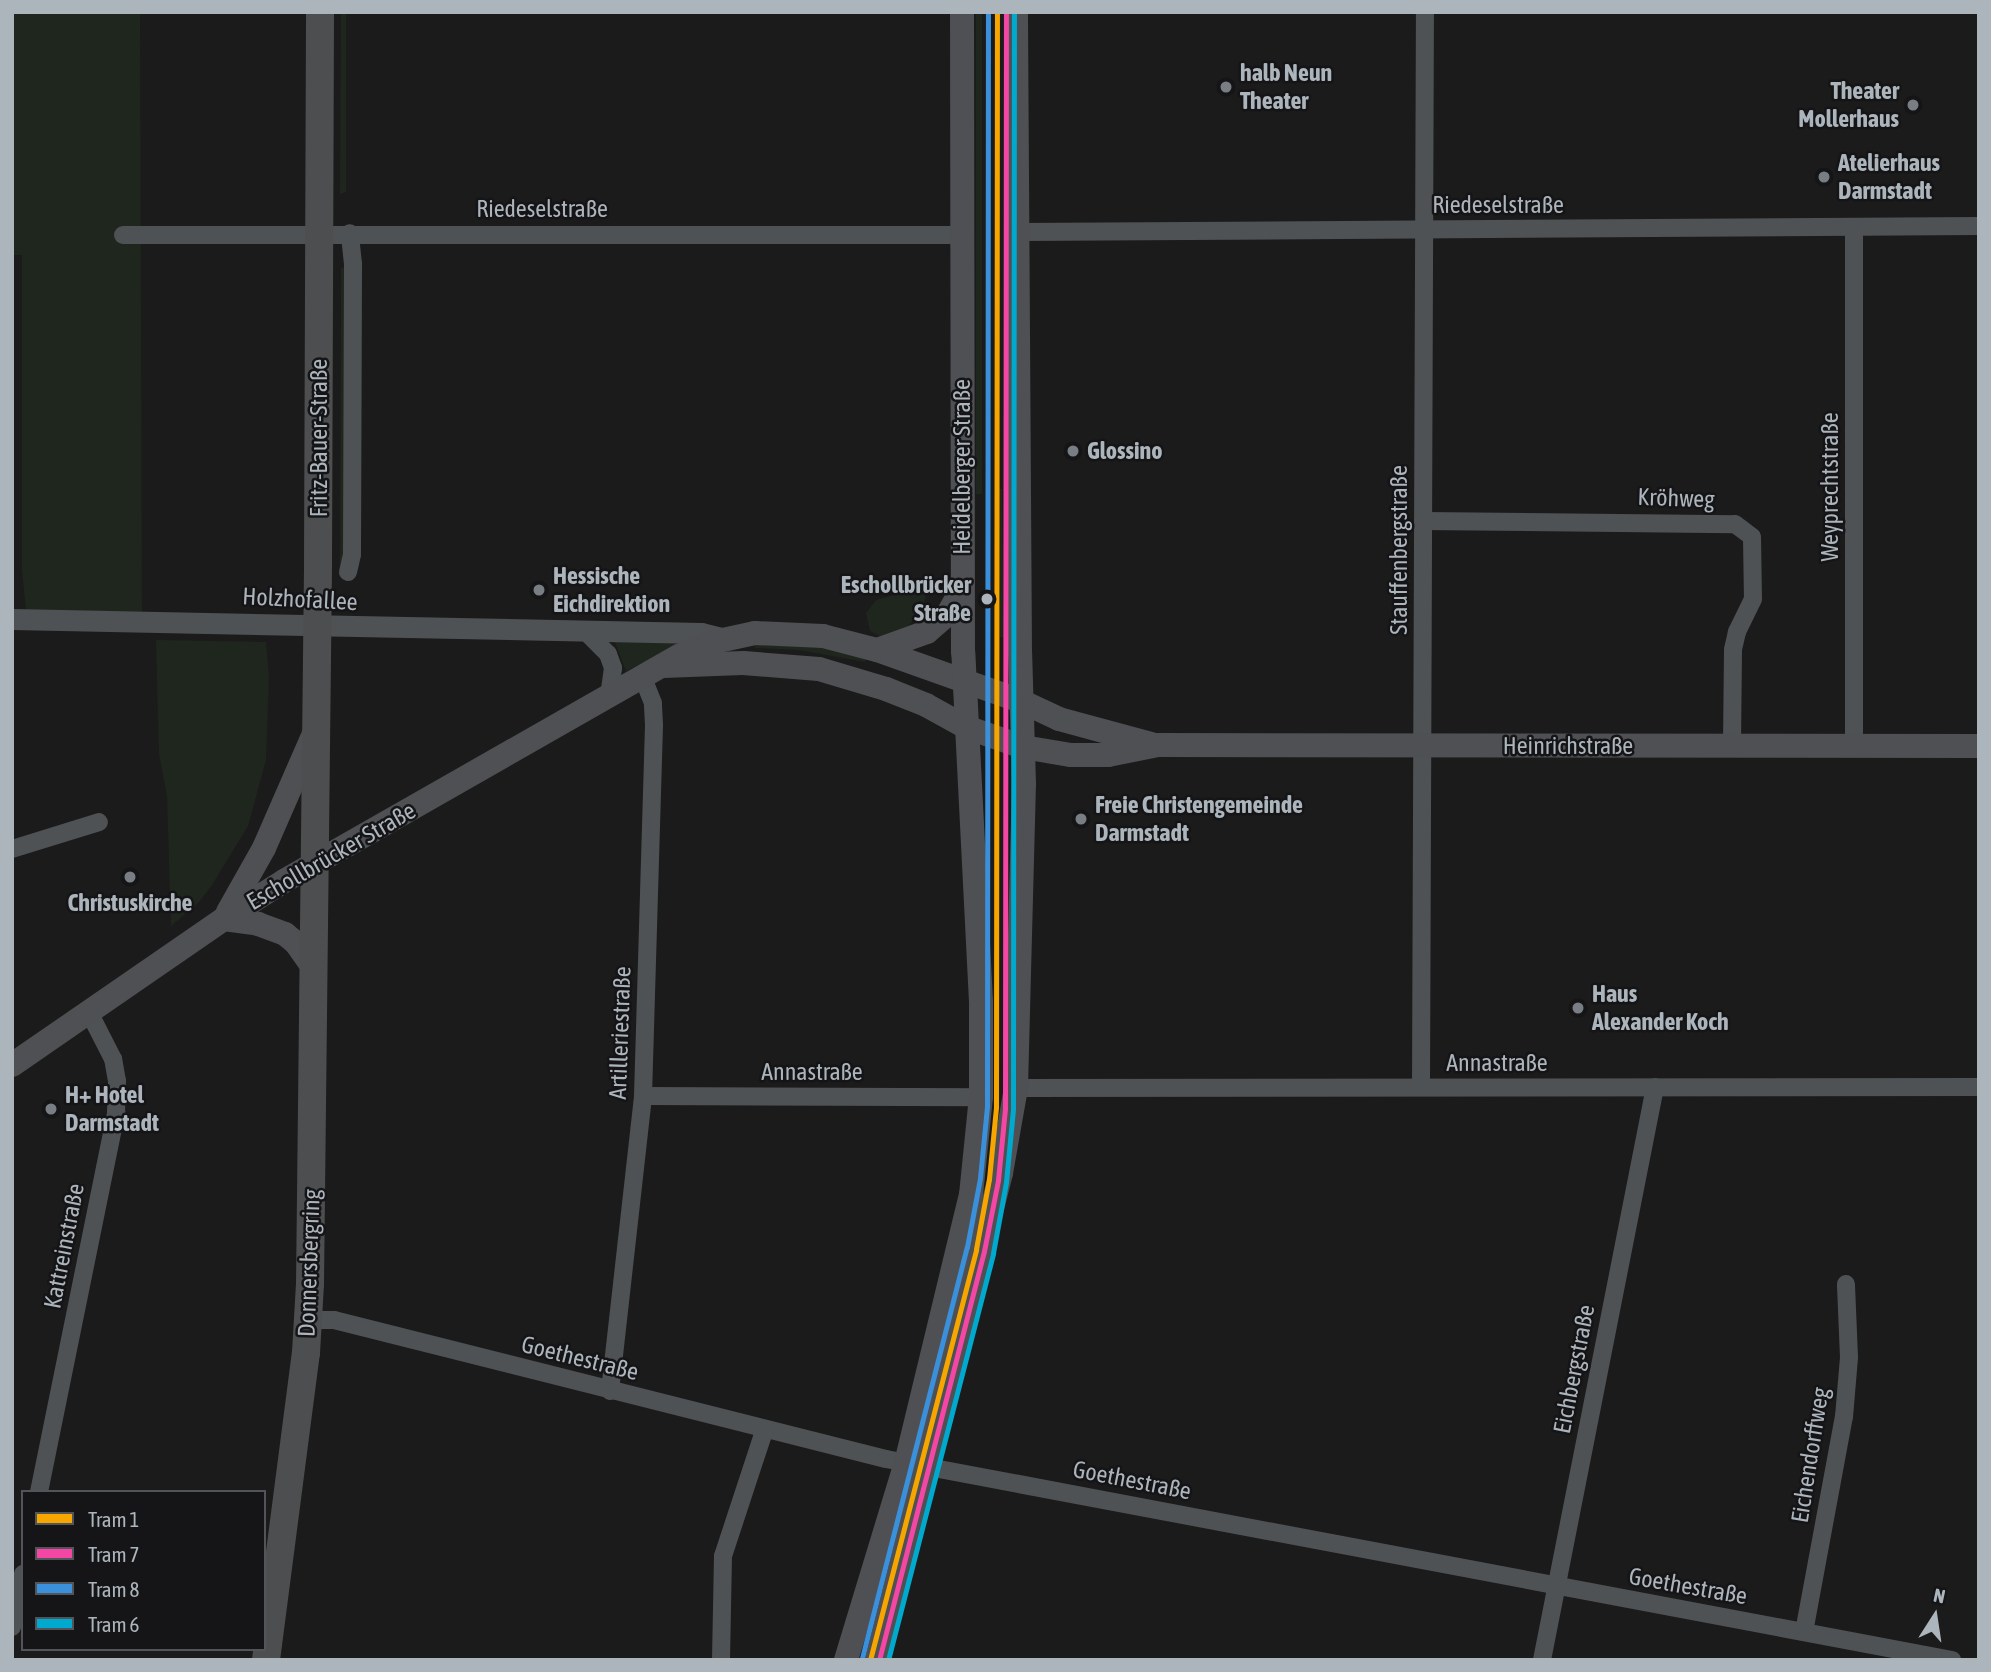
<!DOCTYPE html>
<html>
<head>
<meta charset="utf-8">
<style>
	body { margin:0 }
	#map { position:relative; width:1991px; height:1672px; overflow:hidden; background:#1b1b1b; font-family:"Asap Condensed",sans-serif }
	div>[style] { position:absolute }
	.green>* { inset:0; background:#1f261e }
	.minor>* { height:18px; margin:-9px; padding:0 9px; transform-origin:9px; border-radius:9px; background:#4f5254 }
	.tertiary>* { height:21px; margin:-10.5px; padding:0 10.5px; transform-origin:10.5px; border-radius:10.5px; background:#4f5254 }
	.secondary>* { height:24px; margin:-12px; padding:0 12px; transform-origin:12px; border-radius:12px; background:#4e5053 }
	.primary>* { height:28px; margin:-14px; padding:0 14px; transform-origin:14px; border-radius:14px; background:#4d4e50 }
	.tram-1>* { height:5px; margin:-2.5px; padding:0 2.5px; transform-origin:2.5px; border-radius:2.5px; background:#f7a600 }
	.tram-2>* { height:5px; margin:-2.5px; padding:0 2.5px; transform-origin:2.5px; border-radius:2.5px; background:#f346a5 }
	.tram-3>* { height:5px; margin:-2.5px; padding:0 2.5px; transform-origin:2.5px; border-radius:2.5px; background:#3a90db }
	.tram-4>* { height:5px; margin:-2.5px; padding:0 2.5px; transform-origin:2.5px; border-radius:2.5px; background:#00a9ce }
	.dots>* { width:19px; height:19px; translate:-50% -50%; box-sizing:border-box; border:4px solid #151517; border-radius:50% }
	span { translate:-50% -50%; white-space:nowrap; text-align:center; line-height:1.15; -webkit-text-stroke:5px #151517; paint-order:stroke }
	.poi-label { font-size:24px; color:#acb4bc; font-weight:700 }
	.left { translate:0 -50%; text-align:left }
	.right { translate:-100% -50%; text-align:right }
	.street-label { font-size:24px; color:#acb4bc }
	.stop-label { font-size:24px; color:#acb4bc; font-weight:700 }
	.frame { position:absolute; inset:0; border:14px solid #acb4bc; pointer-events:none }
	.legend { position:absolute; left:21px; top:1490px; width:245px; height:161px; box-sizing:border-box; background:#151517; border:2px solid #515559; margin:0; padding:9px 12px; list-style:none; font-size:21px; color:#acb4bc }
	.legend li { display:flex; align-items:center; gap:14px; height:35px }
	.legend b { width:35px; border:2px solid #515559 }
	.north { position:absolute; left:1900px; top:1581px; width:70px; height:70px; -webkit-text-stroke:5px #151517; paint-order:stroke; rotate:12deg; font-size:19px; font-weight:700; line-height:28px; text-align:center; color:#acb4bc }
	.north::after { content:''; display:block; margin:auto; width:24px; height:32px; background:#acb4bc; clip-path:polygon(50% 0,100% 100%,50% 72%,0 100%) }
</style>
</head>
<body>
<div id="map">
	<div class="green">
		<div style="clip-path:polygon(12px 12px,140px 12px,142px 613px,26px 611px,22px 570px,22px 255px,12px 255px)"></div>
		<div style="clip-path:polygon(341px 12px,346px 12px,346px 192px,340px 194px)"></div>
		<div style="clip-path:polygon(976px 12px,982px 12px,982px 494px,976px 494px)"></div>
		<div style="clip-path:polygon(346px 265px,346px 561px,340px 565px,341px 269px)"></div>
		<div style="clip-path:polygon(999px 489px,1002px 489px,1004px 638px,1000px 637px)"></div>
		<div style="clip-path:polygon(923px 587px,927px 591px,922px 611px,908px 626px,880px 636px,870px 631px,866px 613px,876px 600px)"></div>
		<div style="clip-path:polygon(678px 637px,682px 644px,626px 671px,614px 640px)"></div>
		<div style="clip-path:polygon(156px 640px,266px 642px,269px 677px,266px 760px,248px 826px,212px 885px,199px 902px,171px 926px,167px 796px,159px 754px)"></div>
		<div style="clip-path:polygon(754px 643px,819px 645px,866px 656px,865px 662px,799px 650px,755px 648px)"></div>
	</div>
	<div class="minor">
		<div style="left:1854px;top:227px;width:519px;rotate:90deg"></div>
		<div style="left:1018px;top:232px;width:961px;rotate:-0.36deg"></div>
		<div style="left:123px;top:235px;width:838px"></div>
		<div style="left:1423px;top:521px;width:312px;rotate:0.6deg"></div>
		<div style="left:1735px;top:524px;width:21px;rotate:37deg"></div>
		<div style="left:1752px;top:537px;width:62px;rotate:89.1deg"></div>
		<div style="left:1753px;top:599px;width:37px;rotate:116deg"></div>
		<div style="left:1737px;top:632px;width:18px;rotate:103deg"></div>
		<div style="left:1733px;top:650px;width:96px;rotate:90.6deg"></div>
		<div style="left:348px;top:572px;width:18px;rotate:-77deg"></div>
		<div style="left:352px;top:554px;width:290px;rotate:-89.8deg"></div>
		<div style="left:353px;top:264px;width:31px;rotate:-96deg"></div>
		<div style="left:586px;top:632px;width:31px;rotate:45deg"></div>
		<div style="left:608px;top:654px;width:15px;rotate:70deg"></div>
		<div style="left:613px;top:668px;width:29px;rotate:98deg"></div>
		<div style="left:12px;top:849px;width:91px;rotate:-17.2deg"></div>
		<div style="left:1421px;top:1087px;width:1075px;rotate:-89.79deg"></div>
		<div style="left:1016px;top:1088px;width:963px;rotate:-0.06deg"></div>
		<div style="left:643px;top:1096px;width:338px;rotate:0.2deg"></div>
		<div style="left:309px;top:1320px;width:25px"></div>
		<div style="left:334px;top:1320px;width:569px;rotate:14.13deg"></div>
		<div style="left:886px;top:1459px;width:1085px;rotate:10.68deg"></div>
		<div style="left:610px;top:1391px;width:297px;rotate:-83.6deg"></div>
		<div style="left:643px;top:1096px;width:371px;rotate:-88.3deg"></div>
		<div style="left:654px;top:725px;width:22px;rotate:-93deg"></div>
		<div style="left:653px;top:703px;width:27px;rotate:-112deg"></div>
		<div style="left:39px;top:1492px;width:388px;rotate:-78.5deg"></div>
		<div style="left:116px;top:1112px;width:31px;rotate:-88deg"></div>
		<div style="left:117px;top:1081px;width:22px;rotate:-100deg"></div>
		<div style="left:113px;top:1059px;width:51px;rotate:-117.1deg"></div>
		<div style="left:12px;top:1627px;width:54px;rotate:-78.3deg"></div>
		<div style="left:1804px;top:1632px;width:219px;rotate:-79.5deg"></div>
		<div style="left:1844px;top:1417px;width:60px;rotate:-85.2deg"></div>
		<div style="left:1849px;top:1357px;width:73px;rotate:-92.4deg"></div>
		<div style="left:721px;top:1660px;width:104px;rotate:-88.9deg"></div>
		<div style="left:723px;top:1556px;width:132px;rotate:-71.8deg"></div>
		<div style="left:1542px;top:1660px;width:584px;rotate:-78.84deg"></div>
	</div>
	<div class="tertiary">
		<div style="left:12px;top:619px;width:689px;rotate:1.16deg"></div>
		<div style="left:701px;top:633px;width:25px;rotate:14deg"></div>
	</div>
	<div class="secondary">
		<div style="left:877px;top:650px;width:53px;rotate:-19.8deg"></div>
		<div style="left:927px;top:632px;width:28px;rotate:-41deg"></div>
		<div style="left:948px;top:614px;width:29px;rotate:-61deg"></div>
		<div style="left:663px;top:666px;width:80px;rotate:-2.1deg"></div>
		<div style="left:743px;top:663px;width:76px;rotate:4.5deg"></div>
		<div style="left:819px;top:669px;width:70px;rotate:16.6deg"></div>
		<div style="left:886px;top:689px;width:43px;rotate:21.8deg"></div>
		<div style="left:926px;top:705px;width:46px;rotate:28.8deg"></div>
		<div style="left:966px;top:727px;width:60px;rotate:19.3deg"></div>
		<div style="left:1023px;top:747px;width:49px;rotate:9.5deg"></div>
		<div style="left:1071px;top:755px;width:37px"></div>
		<div style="left:1108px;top:755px;width:51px;rotate:-11.3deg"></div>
		<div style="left:1158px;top:745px;width:821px;rotate:0.07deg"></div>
		<div style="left:228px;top:912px;width:73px;rotate:-60.6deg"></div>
		<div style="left:264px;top:848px;width:128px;rotate:-66.4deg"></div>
		<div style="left:224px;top:919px;width:34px;rotate:8deg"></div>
		<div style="left:258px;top:924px;width:29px;rotate:20deg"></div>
		<div style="left:285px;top:934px;width:14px;rotate:39deg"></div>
		<div style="left:296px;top:943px;width:32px;rotate:55deg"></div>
		<div style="left:12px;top:1065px;width:257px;rotate:-34.6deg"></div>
		<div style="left:224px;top:919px;width:71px;rotate:-32.3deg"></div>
		<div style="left:284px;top:881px;width:455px;rotate:-29.7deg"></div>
		<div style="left:679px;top:656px;width:33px;rotate:-23deg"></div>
		<div style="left:709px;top:643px;width:47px;rotate:-12.3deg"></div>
		<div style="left:755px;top:633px;width:68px;rotate:2.5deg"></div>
		<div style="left:823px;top:636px;width:56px;rotate:14.5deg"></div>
		<div style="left:877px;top:650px;width:153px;rotate:19.5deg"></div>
		<div style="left:1021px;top:701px;width:42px;rotate:25.3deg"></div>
		<div style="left:1059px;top:719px;width:95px;rotate:15.2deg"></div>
		<div style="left:846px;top:1660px;width:206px;rotate:-73.1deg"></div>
		<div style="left:906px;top:1463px;width:276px;rotate:-76.4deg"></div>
		<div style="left:971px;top:1195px;width:99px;rotate:-84.2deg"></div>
		<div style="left:981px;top:1097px;width:95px;rotate:-90deg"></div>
		<div style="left:981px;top:1002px;width:350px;rotate:-92.9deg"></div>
		<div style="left:963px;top:652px;width:640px;rotate:-90.09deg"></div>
		<div style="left:877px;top:1660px;width:503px;rotate:-75.71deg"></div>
		<div style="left:1001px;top:1173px;width:86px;rotate:-80deg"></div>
		<div style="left:1016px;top:1088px;width:304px;rotate:-88.5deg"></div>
		<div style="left:1024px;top:784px;width:131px;rotate:-91.7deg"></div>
		<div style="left:1020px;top:653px;width:641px;rotate:-90.36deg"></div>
	</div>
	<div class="primary">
		<div style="left:266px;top:1660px;width:310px;rotate:-82.6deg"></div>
		<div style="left:306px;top:1353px;width:69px;rotate:-86.7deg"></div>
		<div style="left:310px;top:1284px;width:721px;rotate:-89.36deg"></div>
		<div style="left:318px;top:563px;width:551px;rotate:-89.79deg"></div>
	</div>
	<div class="tram-1">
		<div style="left:870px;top:1660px;width:424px;rotate:-75.5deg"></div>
		<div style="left:976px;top:1249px;width:71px;rotate:-79.5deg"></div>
		<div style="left:989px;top:1179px;width:72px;rotate:-84.4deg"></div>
		<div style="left:996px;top:1107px;width:1095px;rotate:-89.95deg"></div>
	</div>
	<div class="tram-2">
		<div style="left:879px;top:1660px;width:422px;rotate:-75.6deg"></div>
		<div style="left:984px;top:1251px;width:72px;rotate:-78.8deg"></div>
		<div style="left:998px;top:1180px;width:72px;rotate:-84.4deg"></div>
		<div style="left:1005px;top:1108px;width:1096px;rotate:-89.95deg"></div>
	</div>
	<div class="tram-3">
		<div style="left:862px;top:1658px;width:424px;rotate:-75.7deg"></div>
		<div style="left:967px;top:1247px;width:70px;rotate:-79.3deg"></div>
		<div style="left:980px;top:1178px;width:71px;rotate:-84.4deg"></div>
		<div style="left:987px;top:1107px;width:1095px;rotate:-89.95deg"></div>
	</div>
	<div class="tram-4">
		<div style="left:888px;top:1660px;width:420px;rotate:-75.5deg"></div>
		<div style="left:993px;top:1253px;width:72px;rotate:-79.6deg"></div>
		<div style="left:1006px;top:1182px;width:73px;rotate:-84.5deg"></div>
		<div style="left:1013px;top:1109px;width:1097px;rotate:-89.95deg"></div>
	</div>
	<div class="dots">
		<div style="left:1226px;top:87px;background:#797e84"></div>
		<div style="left:1913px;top:105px;background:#797e84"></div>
		<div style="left:1824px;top:177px;background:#797e84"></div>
		<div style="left:1073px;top:451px;background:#797e84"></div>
		<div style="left:539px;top:590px;background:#797e84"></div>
		<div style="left:987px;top:599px;background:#acb4bc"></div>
		<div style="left:1081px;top:819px;background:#797e84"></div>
		<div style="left:130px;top:877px;background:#797e84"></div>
		<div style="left:1578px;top:1008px;background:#797e84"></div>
		<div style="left:51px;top:1109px;background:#797e84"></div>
	</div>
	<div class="poi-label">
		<span class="left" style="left:1240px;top:87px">halb Neun<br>Theater</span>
		<span class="right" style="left:1899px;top:105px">Theater<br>Mollerhaus</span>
		<span class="left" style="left:1838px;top:177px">Atelierhaus<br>Darmstadt</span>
		<span class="left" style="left:1087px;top:451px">Glossino</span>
		<span class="left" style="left:553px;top:590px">Hessische<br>Eichdirektion</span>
		<span class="left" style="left:1095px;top:819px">Freie Christengemeinde<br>Darmstadt</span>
		<span style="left:130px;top:903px">Christuskirche</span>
		<span class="left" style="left:1592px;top:1008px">Haus<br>Alexander Koch</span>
		<span class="left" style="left:65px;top:1109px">H+ Hotel<br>Darmstadt</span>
	</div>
	<div class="street-label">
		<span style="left:1498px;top:205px">Riedeselstraße</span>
		<span style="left:542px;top:209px">Riedeselstraße</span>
		<span style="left:319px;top:438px;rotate:-90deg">Fritz-Bauer-Straße</span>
		<span style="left:962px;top:467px;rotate:-90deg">Heidelberger Straße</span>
		<span style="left:1830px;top:487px;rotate:-90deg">Weyprechtstraße</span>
		<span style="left:1676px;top:498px;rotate:2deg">Kröhweg</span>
		<span style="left:1399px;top:550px;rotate:-90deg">Stauffenbergstraße</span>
		<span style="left:300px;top:599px;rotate:3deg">Holzhofallee</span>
		<span style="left:1568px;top:746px">Heinrichstraße</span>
		<span style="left:331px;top:856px;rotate:-30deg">Eschollbrücker Straße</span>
		<span style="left:620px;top:1033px;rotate:-88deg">Artilleriestraße</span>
		<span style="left:1497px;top:1063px">Annastraße</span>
		<span style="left:812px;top:1072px">Annastraße</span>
		<span style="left:64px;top:1246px;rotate:-79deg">Kattreinstraße</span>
		<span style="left:309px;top:1263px;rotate:-88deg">Donnersbergring</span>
		<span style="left:580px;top:1358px;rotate:14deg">Goethestraße</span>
		<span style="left:1574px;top:1369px;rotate:-79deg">Eichbergstraße</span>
		<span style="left:1810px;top:1455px;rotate:-81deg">Eichendorffweg</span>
		<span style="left:1132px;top:1480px;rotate:11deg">Goethestraße</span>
		<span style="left:1688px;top:1586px;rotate:10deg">Goethestraße</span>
	</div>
	<div class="stop-label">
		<span class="right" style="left:971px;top:599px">Eschollbrücker<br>Straße</span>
	</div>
	<div class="frame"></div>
	<ul class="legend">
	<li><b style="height:9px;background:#f7a600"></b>Tram 1</li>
	<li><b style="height:9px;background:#f346a5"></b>Tram 7</li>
	<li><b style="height:9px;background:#3a90db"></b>Tram 8</li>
	<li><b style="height:9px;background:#00a9ce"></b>Tram 6</li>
	</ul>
	<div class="north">N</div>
</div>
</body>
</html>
